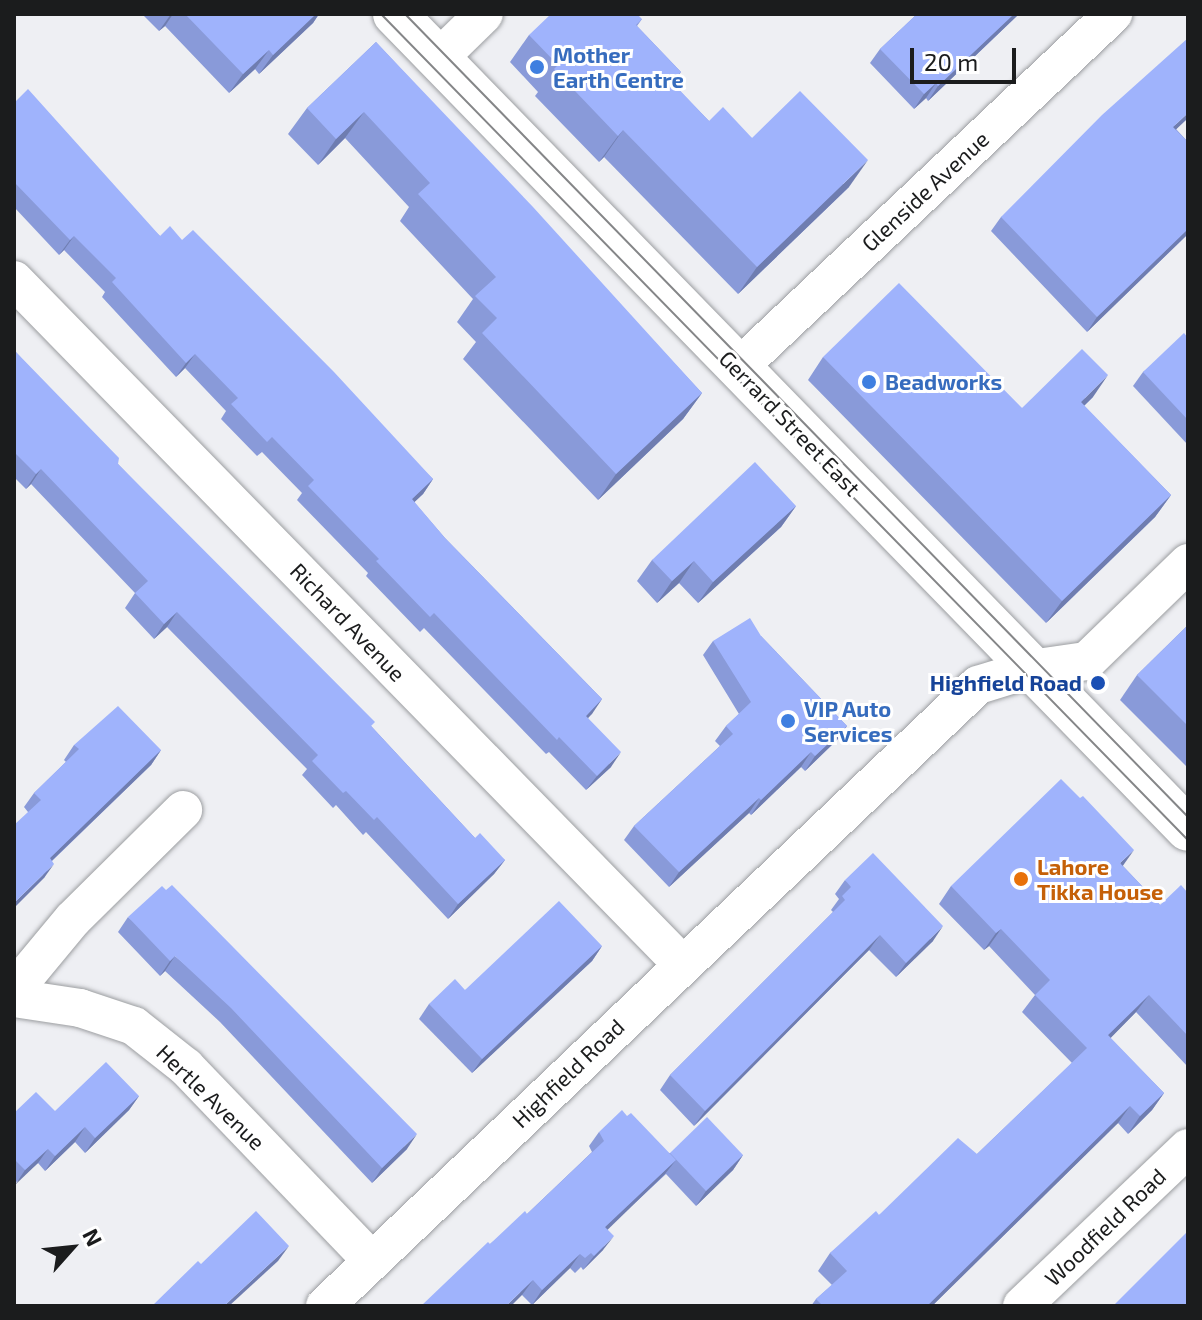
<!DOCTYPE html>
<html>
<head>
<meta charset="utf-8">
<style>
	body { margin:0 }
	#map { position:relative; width:1202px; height:1320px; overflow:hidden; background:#eeeff3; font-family:"Exo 2",sans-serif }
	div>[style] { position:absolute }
	.roads { filter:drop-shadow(0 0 2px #9c9ea1) drop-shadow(0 0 2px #9c9ea1) }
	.street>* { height:38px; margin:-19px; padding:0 19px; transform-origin:19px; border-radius:19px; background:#fff }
	.secondary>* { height:44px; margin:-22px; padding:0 22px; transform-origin:22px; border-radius:22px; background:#fff }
	.tram>* { height:2px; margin:-1px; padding:0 1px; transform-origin:1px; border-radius:1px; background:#858688 }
	.wall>* { inset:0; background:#899ad9 }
	.shaded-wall>* { inset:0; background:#6f7db0 }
	.building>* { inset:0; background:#9fb3fc }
	.dots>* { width:22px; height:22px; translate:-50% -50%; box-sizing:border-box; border:4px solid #fff; border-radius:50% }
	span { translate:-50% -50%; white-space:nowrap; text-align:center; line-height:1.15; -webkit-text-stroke:6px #fff; paint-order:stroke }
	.shop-label { font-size:22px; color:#366cbe; font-weight:700 }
	.left { translate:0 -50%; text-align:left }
	.street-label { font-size:22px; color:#1b1c1d }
	.transit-label { font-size:22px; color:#164399; font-weight:700 }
	.right { translate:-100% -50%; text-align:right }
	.food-label { font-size:22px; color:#c56008; font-weight:700 }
	.frame { position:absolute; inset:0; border:16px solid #1b1c1d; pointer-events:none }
	.north { position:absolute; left:32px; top:1208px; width:80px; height:80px; -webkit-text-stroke:6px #fff; paint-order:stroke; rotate:63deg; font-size:22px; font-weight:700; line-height:32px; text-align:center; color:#1b1c1d }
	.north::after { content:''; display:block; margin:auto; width:28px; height:36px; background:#1b1c1d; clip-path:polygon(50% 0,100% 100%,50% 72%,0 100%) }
	.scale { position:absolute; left:910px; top:48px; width:106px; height:36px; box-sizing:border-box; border:4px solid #1b1c1d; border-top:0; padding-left:10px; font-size:24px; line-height:28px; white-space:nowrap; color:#1b1c1d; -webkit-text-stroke:6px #fff; paint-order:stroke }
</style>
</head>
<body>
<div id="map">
	<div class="roads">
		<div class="street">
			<div style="left:438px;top:59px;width:64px;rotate:-44.4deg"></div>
			<div style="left:14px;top:280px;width:956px;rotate:45.68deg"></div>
			<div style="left:738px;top:368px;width:516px;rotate:-43.35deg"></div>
			<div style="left:14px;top:990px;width:92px;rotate:-50.3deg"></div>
			<div style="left:73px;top:919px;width:155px;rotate:-44.7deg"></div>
			<div style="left:14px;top:998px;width:67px;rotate:8.6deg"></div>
			<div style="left:80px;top:1008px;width:57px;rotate:18.4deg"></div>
			<div style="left:134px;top:1026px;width:66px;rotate:38.3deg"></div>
			<div style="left:186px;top:1067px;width:267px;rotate:46.2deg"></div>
			<div style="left:325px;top:1306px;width:901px;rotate:-43.56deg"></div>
			<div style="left:978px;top:685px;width:54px;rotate:-17.1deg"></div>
			<div style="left:1030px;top:669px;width:58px;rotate:-8deg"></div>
			<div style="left:1087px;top:661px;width:141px;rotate:-44.1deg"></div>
			<div style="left:1022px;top:1306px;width:229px;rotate:-43.6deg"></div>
		</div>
		<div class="secondary">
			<div style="left:395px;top:14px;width:1137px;rotate:45.78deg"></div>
		</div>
	</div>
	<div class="tram">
		<div style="left:381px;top:14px;width:1155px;rotate:45.67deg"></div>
		<div style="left:405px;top:14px;width:1122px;rotate:45.72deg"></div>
	</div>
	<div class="wall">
		<div style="clip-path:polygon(142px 14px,319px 14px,313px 23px,259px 74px,255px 69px,229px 93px,165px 26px,159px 31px)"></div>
		<div style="clip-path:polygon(917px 14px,1019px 14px,928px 101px,926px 98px,914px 109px,870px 63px,880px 49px)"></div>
		<div style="clip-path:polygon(642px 19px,637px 26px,681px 72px,673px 84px,709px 121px,752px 138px,849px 187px,738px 294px,604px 157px,599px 162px,535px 96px,538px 92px,510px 62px,529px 35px)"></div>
		<div style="clip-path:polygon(376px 42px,702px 393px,683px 419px,598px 500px,463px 359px,476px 342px,457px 322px,473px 299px,400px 221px,409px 207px,345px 138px,318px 165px,288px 134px,307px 108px)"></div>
		<div style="clip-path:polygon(14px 103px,160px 236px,182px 240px,433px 479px,423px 494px,414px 502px,445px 538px,602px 699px,588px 718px,611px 767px,586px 790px,549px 752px,546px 754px,424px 628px,420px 632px,366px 576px,368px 573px,297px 500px,302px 493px,262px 452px,257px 456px,221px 419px,226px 411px,185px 368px,176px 377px,102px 297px,105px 292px,64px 250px,59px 255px,14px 207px)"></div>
		<div style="clip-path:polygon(1188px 118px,1176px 129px,1188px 142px,1188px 234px,1087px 332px,991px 231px,1001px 217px)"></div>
		<div style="clip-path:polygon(1188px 338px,1188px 445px,1133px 386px,1143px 372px)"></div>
		<div style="clip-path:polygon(14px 350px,118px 464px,372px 727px,475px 838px,505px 860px,494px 874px,448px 919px,366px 832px,363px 835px,336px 805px,333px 808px,302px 775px,307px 769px,167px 627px,154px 639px,125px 608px,135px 593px,31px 484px,26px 489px,14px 477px)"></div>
		<div style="clip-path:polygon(823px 357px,1022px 408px,1093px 397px,1084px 406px,1171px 495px,1155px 517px,1046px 623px,808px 380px)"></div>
		<div style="clip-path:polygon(796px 506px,781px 527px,698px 603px,679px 583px,657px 603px,637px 581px,652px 560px)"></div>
		<div style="clip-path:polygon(1188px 625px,1188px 768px,1120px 700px,1137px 675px)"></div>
		<div style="clip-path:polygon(761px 636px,847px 726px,837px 740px,805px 771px,801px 767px,751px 815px,749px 813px,669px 887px,624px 840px,634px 826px,720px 746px,715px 741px,726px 726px,739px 714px,703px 655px,713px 641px)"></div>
		<div style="clip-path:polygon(74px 745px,161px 750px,151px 765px,52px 861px,44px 878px,28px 812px,24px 807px,34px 793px,66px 762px,64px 760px)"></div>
		<div style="clip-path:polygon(1123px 866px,1160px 905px,1188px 893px,1188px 1067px,1136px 1012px,1110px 1038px,1164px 1093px,1152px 1110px,1128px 1134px,1118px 1123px,932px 1306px,811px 1306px,816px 1299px,832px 1285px,818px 1271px,830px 1253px,879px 1215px,977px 1154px,1072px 1063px,1022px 1012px,1035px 995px,989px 946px,984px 950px,939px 904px,951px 886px)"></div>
		<div style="clip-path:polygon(845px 880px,933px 941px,896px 977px,869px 950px,694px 1126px,660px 1090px,670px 1075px,833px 912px,831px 910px,839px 899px,835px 894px)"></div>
		<div style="clip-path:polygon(128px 917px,407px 1149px,372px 1183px,220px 1022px,165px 971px,160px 976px,118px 932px)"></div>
		<div style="clip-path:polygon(602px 946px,592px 961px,472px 1073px,419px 1019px,429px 1004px,465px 990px)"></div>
		<div style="clip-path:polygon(139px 1096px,129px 1110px,85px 1153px,75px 1142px,45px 1171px,38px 1163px,14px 1184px,14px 1113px,55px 1111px)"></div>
		<div style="clip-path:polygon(599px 1132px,669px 1153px,743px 1155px,733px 1170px,696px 1206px,666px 1174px,607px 1229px,603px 1250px,583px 1270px,581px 1267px,575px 1273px,570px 1268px,532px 1305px,522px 1295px,490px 1244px,527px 1214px,592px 1152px,589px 1146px)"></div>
	</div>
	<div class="shaded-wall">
		<div style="clip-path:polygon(171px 14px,173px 14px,165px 26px,159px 31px)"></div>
		<div style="clip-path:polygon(316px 14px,319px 14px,313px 23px,259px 74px,273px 55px)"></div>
		<div style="clip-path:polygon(1014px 14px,1019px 14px,928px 101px,938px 86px)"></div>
		<div style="clip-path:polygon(269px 50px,255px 69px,229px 93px,243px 74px)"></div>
		<div style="clip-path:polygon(936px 83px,926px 98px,914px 109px,924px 94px)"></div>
		<div style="clip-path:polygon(364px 112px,345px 138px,318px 165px,336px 139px)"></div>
		<div style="clip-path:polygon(1188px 113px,1188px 118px,1163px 142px,1173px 127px)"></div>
		<div style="clip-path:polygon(623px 130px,604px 157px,599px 162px,618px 136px)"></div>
		<div style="clip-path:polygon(868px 160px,849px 187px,738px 294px,757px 267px)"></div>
		<div style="clip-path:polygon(1188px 229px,1188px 234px,1087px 332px,1097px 317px)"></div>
		<div style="clip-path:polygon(74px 236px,64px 250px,59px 255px,70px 240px)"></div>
		<div style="clip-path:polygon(195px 354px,185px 368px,176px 377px,186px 363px)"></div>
		<div style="clip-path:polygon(1108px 375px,1093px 397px,1065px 424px,1081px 402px)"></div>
		<div style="clip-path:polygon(702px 393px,683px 419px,598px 500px,616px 474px)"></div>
		<div style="clip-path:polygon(41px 469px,31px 484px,26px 489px,36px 474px)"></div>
		<div style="clip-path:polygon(433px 479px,423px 494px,402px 514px,412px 499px)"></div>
		<div style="clip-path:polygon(1171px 495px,1155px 517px,1046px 623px,1062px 601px)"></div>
		<div style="clip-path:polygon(796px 506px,781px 527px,698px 603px,713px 582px)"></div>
		<div style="clip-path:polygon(694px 561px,679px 583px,657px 603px,672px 581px)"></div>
		<div style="clip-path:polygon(177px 612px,167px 627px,154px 639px,164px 624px)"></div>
		<div style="clip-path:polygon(602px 699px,592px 714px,575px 731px,586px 716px)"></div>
		<div style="clip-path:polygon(847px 726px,837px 740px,805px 771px,815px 756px)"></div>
		<div style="clip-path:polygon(161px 750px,151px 765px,39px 873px,50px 858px)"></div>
		<div style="clip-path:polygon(621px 752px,611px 767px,586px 790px,597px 776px)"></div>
		<div style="clip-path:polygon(811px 752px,801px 767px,751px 815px,761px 800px)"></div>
		<div style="clip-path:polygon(759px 798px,749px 813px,669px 887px,679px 872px)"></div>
		<div style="clip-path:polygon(1134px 850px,1122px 867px,1120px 863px)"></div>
		<div style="clip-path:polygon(505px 860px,494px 874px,448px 919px,458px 904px)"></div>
		<div style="clip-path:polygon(54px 864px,44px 878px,14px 908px,14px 903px)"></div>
		<div style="clip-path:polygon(943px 926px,933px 941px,896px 977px,906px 963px)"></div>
		<div style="clip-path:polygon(1001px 929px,989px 946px,984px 950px,996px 933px)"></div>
		<div style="clip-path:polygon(880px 935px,869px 950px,694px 1126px,705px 1111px)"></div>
		<div style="clip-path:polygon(602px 946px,592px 961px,472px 1073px,482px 1059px)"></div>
		<div style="clip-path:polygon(175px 956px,165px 971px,160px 976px,170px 961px)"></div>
		<div style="clip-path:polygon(1149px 995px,1136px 1012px,1096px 1053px,1108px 1035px)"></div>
		<div style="clip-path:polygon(1164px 1093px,1152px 1110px,1128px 1134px,1140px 1116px)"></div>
		<div style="clip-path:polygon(139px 1096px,129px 1110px,85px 1153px,95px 1138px)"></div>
		<div style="clip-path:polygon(1130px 1106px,1118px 1123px,932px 1306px,927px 1306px)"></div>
		<div style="clip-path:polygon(85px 1127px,75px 1142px,45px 1171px,55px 1156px)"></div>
		<div style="clip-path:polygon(417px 1134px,407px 1149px,372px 1183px,382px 1168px)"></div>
		<div style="clip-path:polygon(48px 1149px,38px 1163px,15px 1185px,25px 1170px)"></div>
		<div style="clip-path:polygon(743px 1155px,733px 1170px,696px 1206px,706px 1191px)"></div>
		<div style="clip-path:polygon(676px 1160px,665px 1174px,595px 1242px,605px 1227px)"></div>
		<div style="clip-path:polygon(614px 1236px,603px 1250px,583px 1270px,594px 1256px)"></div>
		<div style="clip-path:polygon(289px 1246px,278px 1261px,229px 1306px,224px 1306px)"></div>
		<div style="clip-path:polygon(580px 1254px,570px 1268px,532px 1305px,542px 1290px)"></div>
		<div style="clip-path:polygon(533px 1280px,522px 1295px,511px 1306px,506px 1306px)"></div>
	</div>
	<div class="building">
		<div style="clip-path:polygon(185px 14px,316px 14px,273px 55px,269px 50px,243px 74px)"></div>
		<div style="clip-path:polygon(551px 14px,637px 14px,642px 19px,636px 25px,681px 72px,671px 81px,709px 121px,723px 107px,752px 138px,800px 91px,868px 160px,757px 267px,623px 130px,618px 136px,554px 69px,558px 65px,529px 35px)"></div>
		<div style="clip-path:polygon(917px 14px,1014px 14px,938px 86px,936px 83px,924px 94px,880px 49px)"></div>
		<div style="clip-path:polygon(1188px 38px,1188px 113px,1173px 127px,1188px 142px,1188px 229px,1097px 317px,1001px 217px,1102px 115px)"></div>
		<div style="clip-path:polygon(376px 42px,533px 207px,702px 393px,616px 474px,482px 333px,497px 318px,475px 296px,496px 277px,418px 194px,430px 183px,364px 112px,336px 139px,307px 108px)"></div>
		<div style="clip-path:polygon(28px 89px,160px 236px,170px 226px,182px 240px,193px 230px,334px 372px,433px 479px,412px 499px,445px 538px,602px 699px,586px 716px,621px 752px,597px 776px,559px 737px,557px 740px,434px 613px,430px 617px,376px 561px,379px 559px,308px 486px,314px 480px,272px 437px,267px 442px,231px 404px,238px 398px,195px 354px,186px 363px,112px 282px,116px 278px,74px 236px,70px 240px,14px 182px,14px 103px)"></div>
		<div style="clip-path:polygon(899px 283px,1022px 408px,1082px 349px,1108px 375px,1081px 402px,1171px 495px,1062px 601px,823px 357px)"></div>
		<div style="clip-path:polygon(1184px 333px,1188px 338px,1188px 420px,1143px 372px)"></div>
		<div style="clip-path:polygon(14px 350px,119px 458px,118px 464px,375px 722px,371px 726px,475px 838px,480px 833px,505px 860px,458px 904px,377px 817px,374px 820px,346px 791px,343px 793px,312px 761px,318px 755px,177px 612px,164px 624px,135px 593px,148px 581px,41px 469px,36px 474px,14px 452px)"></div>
		<div style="clip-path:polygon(755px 462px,796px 506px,713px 582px,694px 561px,672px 581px,652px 560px)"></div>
		<div style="clip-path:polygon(750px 618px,761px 636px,847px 726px,815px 756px,811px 752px,761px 800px,759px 798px,679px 872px,634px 826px,733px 734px,726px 726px,751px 702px,713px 641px)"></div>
		<div style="clip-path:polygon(1188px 625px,1188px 726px,1137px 675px)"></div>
		<div style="clip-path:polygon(118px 706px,161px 750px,50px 858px,54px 864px,14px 903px,14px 825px,41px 800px,34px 793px,79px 749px,74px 745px)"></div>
		<div style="clip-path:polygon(1061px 779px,1080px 798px,1083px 796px,1134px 850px,1120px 863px,1160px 905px,1181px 885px,1188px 893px,1188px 1036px,1149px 995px,1108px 1035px,1164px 1093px,1140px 1116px,1130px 1106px,927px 1306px,818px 1306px,821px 1304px,816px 1299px,847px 1271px,830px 1253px,876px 1211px,879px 1215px,958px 1138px,977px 1154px,1087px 1048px,1035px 995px,1050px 980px,1001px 929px,996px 933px,951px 886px)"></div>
		<div style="clip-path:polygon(873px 853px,943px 926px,906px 963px,880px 935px,705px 1111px,670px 1075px,845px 900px,842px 896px,851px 887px,845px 880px)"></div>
		<div style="clip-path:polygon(172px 885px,417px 1134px,382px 1168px,231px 1008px,175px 956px,170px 961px,128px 917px,162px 886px,166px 890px)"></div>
		<div style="clip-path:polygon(559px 901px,602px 946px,482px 1059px,429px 1004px,455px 979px,465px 990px)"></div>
		<div style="clip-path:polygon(106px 1062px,139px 1096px,95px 1138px,85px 1127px,55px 1156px,48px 1149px,25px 1170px,14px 1159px,14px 1113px,36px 1092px,55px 1111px)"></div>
		<div style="clip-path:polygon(622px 1110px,627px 1116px,631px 1113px,676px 1160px,605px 1227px,614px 1236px,594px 1256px,591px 1253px,585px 1258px,580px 1254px,542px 1290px,533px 1280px,506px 1306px,421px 1306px,488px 1242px,490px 1244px,525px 1211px,527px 1214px,604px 1141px,599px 1132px)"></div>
		<div style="clip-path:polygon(707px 1117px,743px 1155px,706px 1191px,670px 1153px)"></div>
		<div style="clip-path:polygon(256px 1211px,289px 1246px,224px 1306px,152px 1306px,198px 1261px,201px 1264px)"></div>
		<div style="clip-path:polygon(1188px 1231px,1188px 1306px,1113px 1306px)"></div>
	</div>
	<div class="dots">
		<div style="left:537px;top:67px;background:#3f7fe0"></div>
		<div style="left:869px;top:382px;background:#3f7fe0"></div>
		<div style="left:1098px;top:683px;background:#1a4fb4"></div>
		<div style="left:788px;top:721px;background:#3f7fe0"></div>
		<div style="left:1021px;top:879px;background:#e8710a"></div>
	</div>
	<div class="shop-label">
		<span class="left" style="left:553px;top:67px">Mother<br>Earth Centre</span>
		<span class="left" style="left:885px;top:382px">Beadworks</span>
		<span class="left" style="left:804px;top:721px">VIP Auto<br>Services</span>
	</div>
	<div class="street-label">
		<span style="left:925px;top:191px;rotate:-43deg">Glenside Avenue</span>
		<span style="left:790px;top:423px;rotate:46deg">Gerrard Street East</span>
		<span style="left:348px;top:622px;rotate:46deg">Richard Avenue</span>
		<span style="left:568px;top:1073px;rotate:-44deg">Highfield Road</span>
		<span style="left:211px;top:1097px;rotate:44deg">Hertle Avenue</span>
		<span style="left:1105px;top:1227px;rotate:-44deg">Woodfield Road</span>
	</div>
	<div class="transit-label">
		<span class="right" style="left:1082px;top:683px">Highfield Road</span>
	</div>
	<div class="food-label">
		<span class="left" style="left:1037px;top:879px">Lahore<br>Tikka House</span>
	</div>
	<div class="frame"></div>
	<div class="north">N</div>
	<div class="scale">20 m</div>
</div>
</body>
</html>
